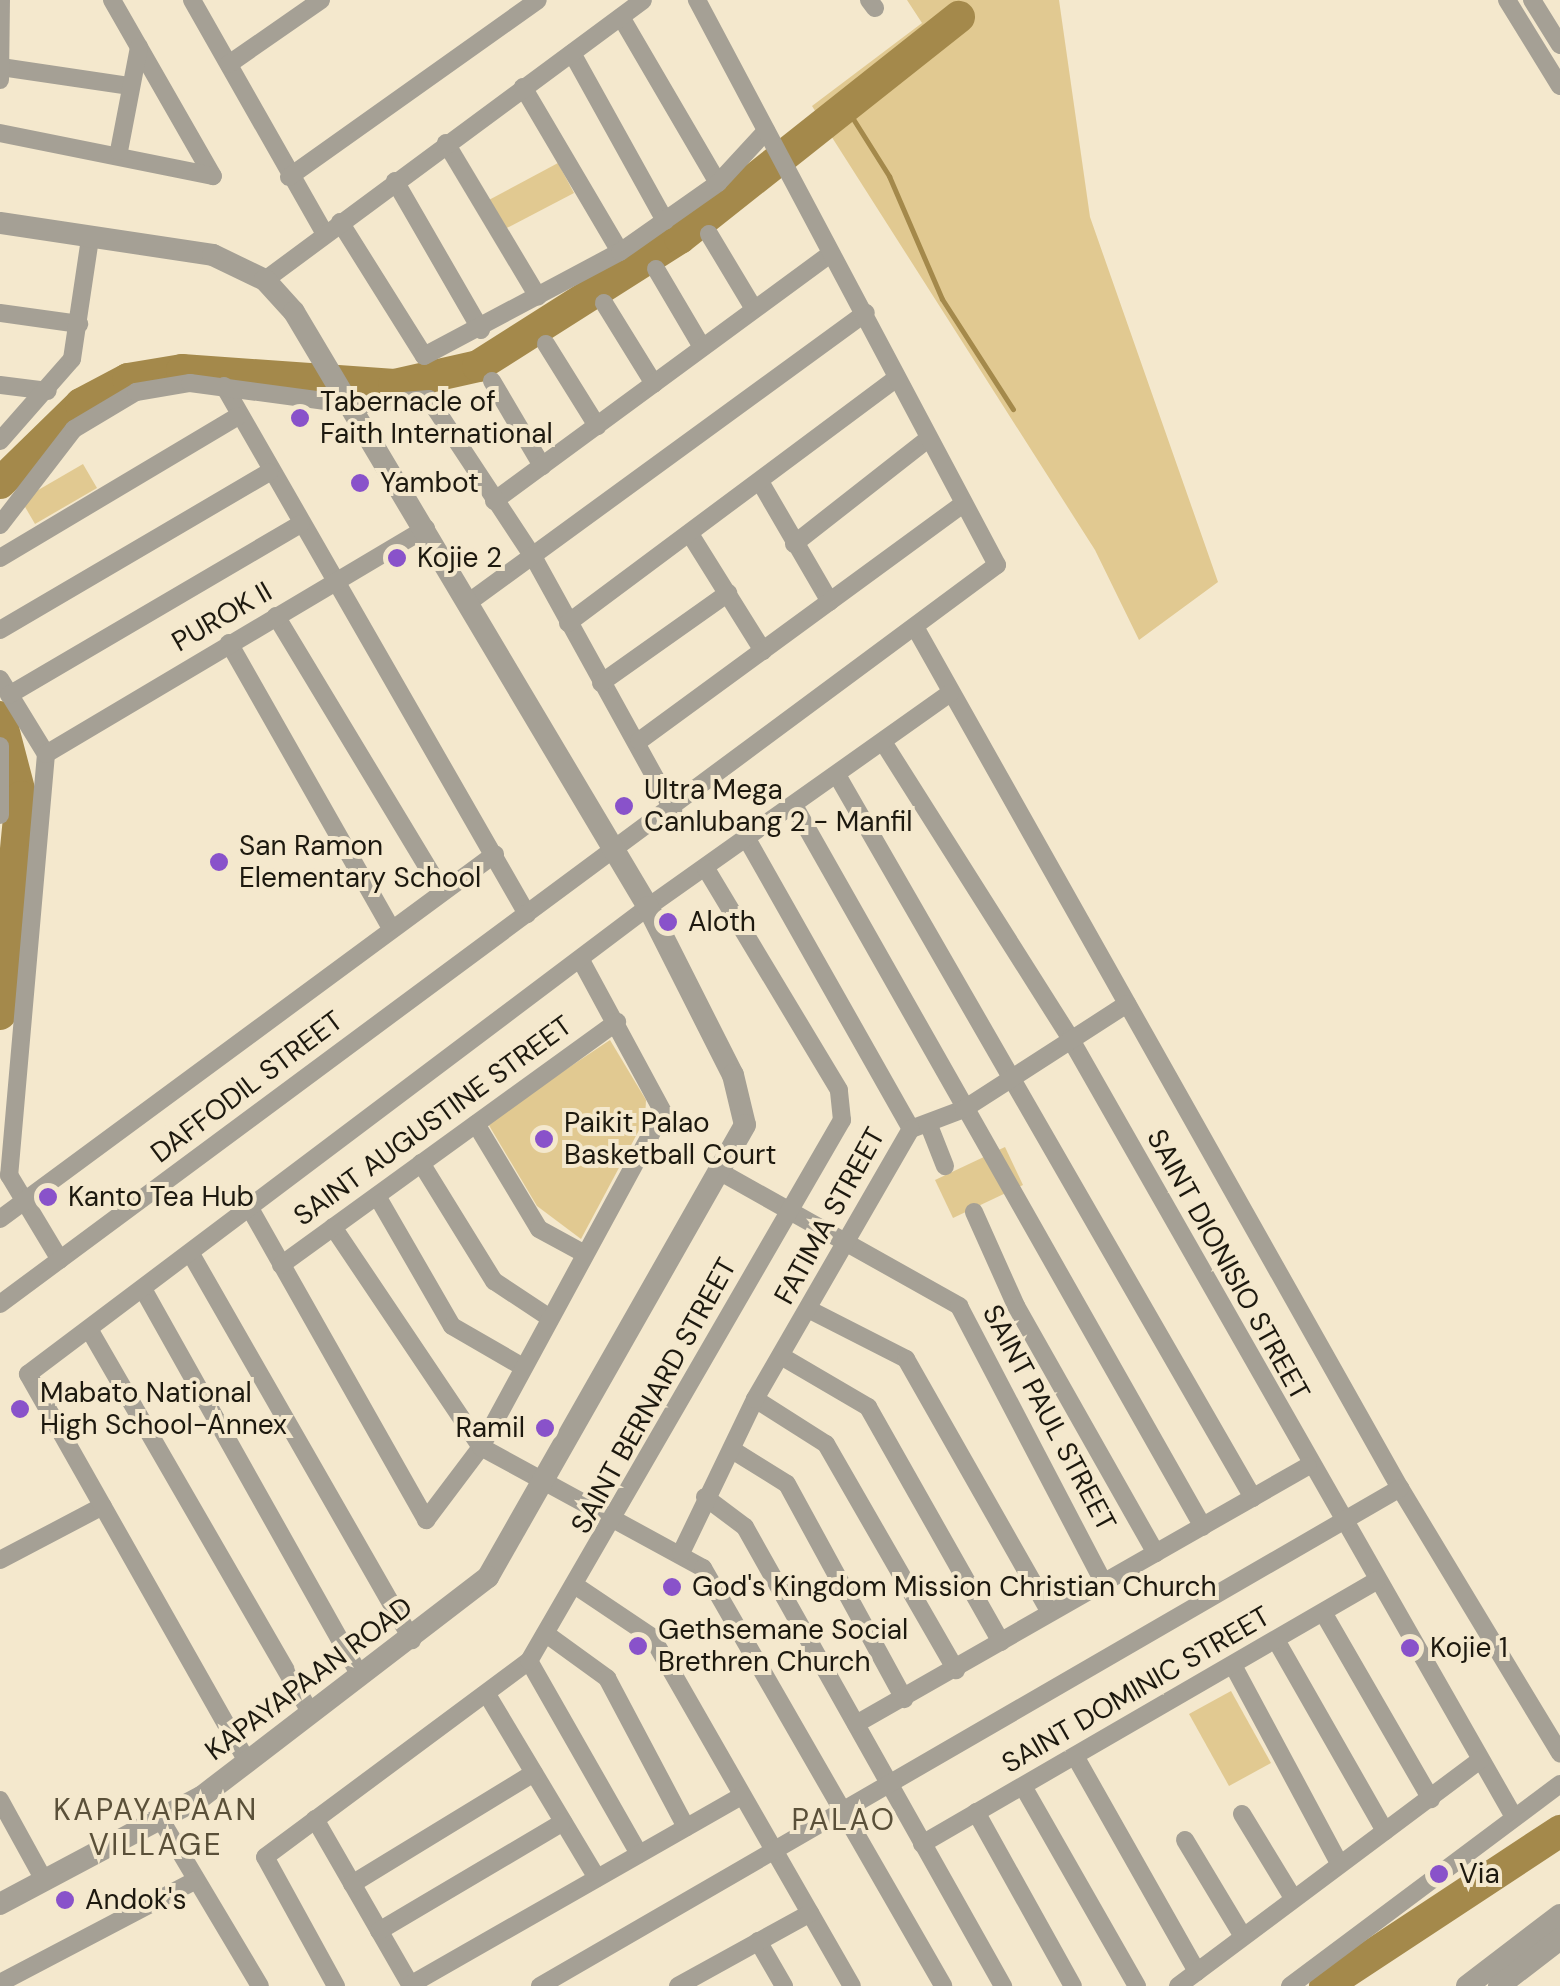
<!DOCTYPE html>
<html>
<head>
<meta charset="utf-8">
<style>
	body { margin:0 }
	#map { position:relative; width:1560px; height:1986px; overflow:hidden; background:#f4e8cd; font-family:"DM Sans",sans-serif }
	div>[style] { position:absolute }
	.green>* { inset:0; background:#e1c991 }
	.stream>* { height:5px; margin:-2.5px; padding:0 2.5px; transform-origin:2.5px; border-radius:2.5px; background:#a4894b }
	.river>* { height:32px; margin:-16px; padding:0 16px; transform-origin:16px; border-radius:16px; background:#a4894b }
	.minor>* { height:18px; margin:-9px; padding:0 9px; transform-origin:9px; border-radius:9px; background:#a5a095 }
	.tertiary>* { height:22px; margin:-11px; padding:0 11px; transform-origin:11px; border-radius:11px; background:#a5a095 }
	.dots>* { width:28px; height:28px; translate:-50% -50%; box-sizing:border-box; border:5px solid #f4e8cd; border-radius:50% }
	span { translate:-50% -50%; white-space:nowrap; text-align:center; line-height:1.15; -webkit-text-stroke:8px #f4e8cd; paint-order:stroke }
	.poi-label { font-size:28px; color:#1d190f }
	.left { translate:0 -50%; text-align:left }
	.right { translate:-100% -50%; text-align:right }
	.street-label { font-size:28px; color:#1d190f }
	.neighbourhood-label { font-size:30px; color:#5a5039; letter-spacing:2.5px }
</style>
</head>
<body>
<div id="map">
	<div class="green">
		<div style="clip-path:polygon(907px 0,1059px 0,1090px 217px,1218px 582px,1139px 640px,1095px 550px,812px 106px,922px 23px)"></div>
		<div style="clip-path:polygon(558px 163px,574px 193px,503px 230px,487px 201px)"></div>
		<div style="clip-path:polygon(83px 464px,97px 488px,35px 524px,21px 500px)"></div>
		<div style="clip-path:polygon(610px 1040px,646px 1100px,645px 1119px,581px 1239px,537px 1206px,487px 1122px)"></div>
		<div style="clip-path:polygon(1005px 1147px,1023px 1185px,953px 1218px,935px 1180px)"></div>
		<div style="clip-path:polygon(1231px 1691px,1271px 1763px,1229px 1786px,1189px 1714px)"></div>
	</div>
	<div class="stream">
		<div style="left:845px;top:106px;width:83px;rotate:57.8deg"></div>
		<div style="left:889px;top:176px;width:134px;rotate:66.7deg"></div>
		<div style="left:942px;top:299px;width:131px;rotate:57.2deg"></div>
	</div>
	<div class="river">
		<div style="left:0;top:483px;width:113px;rotate:-44.3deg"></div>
		<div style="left:81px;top:404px;width:53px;rotate:-28deg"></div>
		<div style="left:128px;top:379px;width:55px;rotate:-9.5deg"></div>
		<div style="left:182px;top:370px;width:213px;rotate:4deg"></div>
		<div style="left:394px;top:385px;width:86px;rotate:-12.7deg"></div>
		<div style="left:478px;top:366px;width:239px;rotate:-32.4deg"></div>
		<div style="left:680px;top:238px;width:356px;rotate:-38.4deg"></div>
		<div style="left:0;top:717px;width:83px;rotate:75.3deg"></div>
		<div style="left:21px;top:797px;width:218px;rotate:95.5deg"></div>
		<div style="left:1325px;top:1986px;width:282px;rotate:-33.4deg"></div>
	</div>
	<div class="minor">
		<div style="left:112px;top:0;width:203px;rotate:60.2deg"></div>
		<div style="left:192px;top:0;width:267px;rotate:60.4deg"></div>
		<div style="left:869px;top:0;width:10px;rotate:53deg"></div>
		<div style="left:1507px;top:0;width:101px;rotate:58.4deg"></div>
		<div style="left:1532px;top:0;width:53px;rotate:58.1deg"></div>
		<div style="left:621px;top:17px;width:192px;rotate:59.7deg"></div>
		<div style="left:572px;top:53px;width:192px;rotate:61deg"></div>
		<div style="left:229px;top:64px;width:112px;rotate:-34.8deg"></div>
		<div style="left:1px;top:67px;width:129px;rotate:8.4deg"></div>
		<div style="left:0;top:80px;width:80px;rotate:-89.3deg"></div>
		<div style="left:523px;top:87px;width:191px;rotate:59.5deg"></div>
		<div style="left:0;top:133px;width:217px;rotate:11.4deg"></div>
		<div style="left:446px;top:143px;width:179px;rotate:59.1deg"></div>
		<div style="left:119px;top:151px;width:106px;rotate:-79.1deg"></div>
		<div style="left:289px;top:177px;width:305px;rotate:-35.4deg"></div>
		<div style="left:395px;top:181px;width:172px;rotate:60deg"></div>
		<div style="left:340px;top:222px;width:158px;rotate:57.9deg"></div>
		<div style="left:424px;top:356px;width:222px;rotate:-28deg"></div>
		<div style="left:620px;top:252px;width:120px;rotate:-35.1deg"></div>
		<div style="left:718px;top:183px;width:71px;rotate:-47.3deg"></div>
		<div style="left:709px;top:234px;width:87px;rotate:59deg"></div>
		<div style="left:656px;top:269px;width:91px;rotate:59.5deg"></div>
		<div style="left:265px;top:280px;width:470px;rotate:-36.5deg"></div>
		<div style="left:604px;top:303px;width:95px;rotate:58.3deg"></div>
		<div style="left:0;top:313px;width:80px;rotate:7.9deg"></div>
		<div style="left:546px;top:344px;width:97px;rotate:58.1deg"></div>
		<div style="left:492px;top:381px;width:99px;rotate:59.5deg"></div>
		<div style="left:0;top:385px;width:48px;rotate:7.1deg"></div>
		<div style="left:224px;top:386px;width:609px;rotate:60.15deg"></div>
		<div style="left:0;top:441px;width:109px;rotate:-48.7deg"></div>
		<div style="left:72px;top:359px;width:121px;rotate:-81.5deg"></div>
		<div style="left:762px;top:485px;width:135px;rotate:59.8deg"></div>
		<div style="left:494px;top:501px;width:418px;rotate:-36.3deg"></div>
		<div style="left:0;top:525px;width:121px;rotate:-52.4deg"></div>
		<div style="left:74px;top:429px;width:72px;rotate:-30.8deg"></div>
		<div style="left:136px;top:392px;width:55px;rotate:-9.5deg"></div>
		<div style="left:190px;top:383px;width:165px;rotate:7.6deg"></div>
		<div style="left:354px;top:405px;width:75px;rotate:-4.6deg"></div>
		<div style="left:429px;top:399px;width:193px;rotate:56.6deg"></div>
		<div style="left:535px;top:560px;width:286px;rotate:61.1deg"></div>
		<div style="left:690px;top:534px;width:138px;rotate:58deg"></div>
		<div style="left:794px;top:544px;width:170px;rotate:-38.1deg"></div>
		<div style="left:0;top:558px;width:277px;rotate:-30.8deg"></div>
		<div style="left:469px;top:602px;width:491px;rotate:-36.1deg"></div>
		<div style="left:276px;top:616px;width:320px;rotate:58.9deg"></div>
		<div style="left:568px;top:623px;width:410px;rotate:-36.7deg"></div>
		<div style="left:915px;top:627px;width:988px;rotate:60.61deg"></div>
		<div style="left:1400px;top:1488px;width:310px;rotate:58.9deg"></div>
		<div style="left:0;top:630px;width:312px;rotate:-30.4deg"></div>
		<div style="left:229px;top:643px;width:326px;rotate:60.4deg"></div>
		<div style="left:0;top:679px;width:88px;rotate:58.5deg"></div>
		<div style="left:46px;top:754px;width:423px;rotate:95deg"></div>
		<div style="left:9px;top:1175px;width:99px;rotate:59deg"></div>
		<div style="left:601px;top:683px;width:156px;rotate:-35.3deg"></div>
		<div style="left:9px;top:695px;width:338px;rotate:-30.4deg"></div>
		<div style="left:639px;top:741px;width:401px;rotate:-36.2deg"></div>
		<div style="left:885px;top:745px;width:347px;rotate:57.7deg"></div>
		<div style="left:1070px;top:1038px;width:897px;rotate:60.32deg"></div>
		<div style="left:0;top:746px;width:69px;rotate:90deg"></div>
		<div style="left:46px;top:754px;width:442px;rotate:-30.7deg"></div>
		<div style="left:837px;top:775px;width:834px;rotate:60.08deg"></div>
		<div style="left:796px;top:809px;width:825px;rotate:60.45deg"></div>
		<div style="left:747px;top:839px;width:333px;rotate:60.5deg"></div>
		<div style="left:476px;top:1124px;width:122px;rotate:59deg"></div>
		<div style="left:539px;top:1229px;width:52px;rotate:28.5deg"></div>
		<div style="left:930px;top:1128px;width:41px;rotate:68.5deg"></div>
		<div style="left:911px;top:1129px;width:57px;rotate:-20.7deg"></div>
		<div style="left:964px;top:1109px;width:194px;rotate:-32.8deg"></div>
		<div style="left:421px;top:1163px;width:139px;rotate:58.3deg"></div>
		<div style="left:494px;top:1281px;width:67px;rotate:33.5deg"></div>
		<div style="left:724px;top:1174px;width:270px;rotate:29.3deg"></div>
		<div style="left:959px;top:1306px;width:311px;rotate:62.4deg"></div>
		<div style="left:377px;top:1196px;width:150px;rotate:60deg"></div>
		<div style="left:452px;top:1326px;width:82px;rotate:30deg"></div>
		<div style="left:252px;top:1212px;width:354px;rotate:60.5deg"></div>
		<div style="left:426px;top:1520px;width:91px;rotate:-53deg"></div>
		<div style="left:481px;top:1447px;width:381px;rotate:-61.5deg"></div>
		<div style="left:663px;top:1112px;width:170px;rotate:-118.4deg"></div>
		<div style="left:974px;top:1212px;width:103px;rotate:65.9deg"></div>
		<div style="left:1016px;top:1306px;width:284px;rotate:60.5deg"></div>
		<div style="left:0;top:1219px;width:615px;rotate:-36.4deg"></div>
		<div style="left:333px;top:1227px;width:265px;rotate:56.1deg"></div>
		<div style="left:481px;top:1447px;width:253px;rotate:28.6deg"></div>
		<div style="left:703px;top:1568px;width:482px;rotate:60.1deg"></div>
		<div style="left:191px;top:1254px;width:445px;rotate:60.2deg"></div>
		<div style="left:281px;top:1265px;width:415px;rotate:-35.9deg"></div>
		<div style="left:143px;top:1289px;width:444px;rotate:60.7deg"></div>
		<div style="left:0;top:1304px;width:1241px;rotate:-36.55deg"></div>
		<div style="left:997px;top:565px;width:640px;rotate:-117.97deg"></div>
		<div style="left:810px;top:1310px;width:108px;rotate:27deg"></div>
		<div style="left:906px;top:1359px;width:291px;rotate:60.4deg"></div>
		<div style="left:89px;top:1329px;width:444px;rotate:60deg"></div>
		<div style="left:781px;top:1356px;width:101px;rotate:30.4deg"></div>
		<div style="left:868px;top:1407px;width:270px;rotate:60.5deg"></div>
		<div style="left:755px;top:1399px;width:84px;rotate:32.4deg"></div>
		<div style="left:826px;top:1444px;width:261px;rotate:60.1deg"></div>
		<div style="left:734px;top:1451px;width:62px;rotate:31.9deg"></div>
		<div style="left:787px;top:1484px;width:245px;rotate:61.4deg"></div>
		<div style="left:705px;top:1497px;width:50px;rotate:36.9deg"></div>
		<div style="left:745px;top:1527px;width:527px;rotate:60.66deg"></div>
		<div style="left:681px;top:1553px;width:171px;rotate:-64.3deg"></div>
		<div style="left:755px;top:1399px;width:312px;rotate:-60deg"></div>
		<div style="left:0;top:1560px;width:116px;rotate:-27.7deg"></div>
		<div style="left:579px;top:1588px;width:88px;rotate:33.9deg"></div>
		<div style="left:652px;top:1637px;width:402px;rotate:60.2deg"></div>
		<div style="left:1324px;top:1614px;width:214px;rotate:60deg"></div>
		<div style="left:549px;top:1636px;width:72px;rotate:35.9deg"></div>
		<div style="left:607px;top:1678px;width:169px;rotate:62.1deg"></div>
		<div style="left:1276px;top:1640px;width:220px;rotate:60.3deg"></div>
		<div style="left:529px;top:1661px;width:222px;rotate:60.3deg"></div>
		<div style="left:1235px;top:1669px;width:220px;rotate:61.8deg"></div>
		<div style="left:488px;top:1696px;width:212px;rotate:59.1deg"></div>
		<div style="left:856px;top:1724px;width:520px;rotate:-29.72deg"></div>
		<div style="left:1075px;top:1756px;width:248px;rotate:60.5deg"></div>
		<div style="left:248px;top:1763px;width:447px;rotate:-119.5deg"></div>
		<div style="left:28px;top:1374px;width:776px;rotate:-36.99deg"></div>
		<div style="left:648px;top:907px;width:370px;rotate:-35.3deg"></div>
		<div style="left:1024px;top:1788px;width:228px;rotate:60.3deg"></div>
		<div style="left:0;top:1800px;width:91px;rotate:61.2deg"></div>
		<div style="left:976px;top:1812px;width:199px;rotate:60.9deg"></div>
		<div style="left:1242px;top:1814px;width:98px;rotate:58.7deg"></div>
		<div style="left:315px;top:1819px;width:193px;rotate:60.1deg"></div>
		<div style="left:161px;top:1820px;width:193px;rotate:59.2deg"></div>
		<div style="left:1185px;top:1840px;width:111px;rotate:59deg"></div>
		<div style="left:922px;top:1844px;width:525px;rotate:-30.08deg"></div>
		<div style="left:352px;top:1884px;width:213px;rotate:-31.4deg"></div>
		<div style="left:379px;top:1931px;width:214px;rotate:-30.6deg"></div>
		<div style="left:758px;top:1941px;width:52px;rotate:60deg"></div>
		<div style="left:0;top:1983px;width:221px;rotate:-27.7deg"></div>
		<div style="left:410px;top:1985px;width:382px;rotate:-29.7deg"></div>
		<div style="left:336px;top:1986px;width:147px;rotate:-118.8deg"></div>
		<div style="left:265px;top:1857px;width:329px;rotate:-36.6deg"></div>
		<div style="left:529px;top:1661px;width:625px;rotate:-59.95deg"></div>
		<div style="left:842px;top:1120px;width:30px;rotate:-96deg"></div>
		<div style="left:839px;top:1090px;width:258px;rotate:-121deg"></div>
		<div style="left:540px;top:1986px;width:994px;rotate:-30.07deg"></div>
		<div style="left:678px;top:1986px;width:151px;rotate:-28.9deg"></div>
		<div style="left:1178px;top:1986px;width:377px;rotate:-36.8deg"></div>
		<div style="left:1290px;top:1986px;width:337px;rotate:-36.8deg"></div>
	</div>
	<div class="tertiary">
		<div style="left:0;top:223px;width:215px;rotate:8.5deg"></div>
		<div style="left:213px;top:255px;width:58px;rotate:25.7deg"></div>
		<div style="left:265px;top:280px;width:43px;rotate:47.8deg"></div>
		<div style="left:294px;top:312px;width:692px;rotate:59.25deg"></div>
		<div style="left:648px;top:907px;width:188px;rotate:63.2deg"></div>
		<div style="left:733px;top:1075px;width:51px;rotate:76.5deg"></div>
		<div style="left:745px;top:1125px;width:520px;rotate:119.62deg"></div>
		<div style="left:488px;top:1577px;width:362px;rotate:142.5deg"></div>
		<div style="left:201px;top:1797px;width:228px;rotate:152deg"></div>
		<div style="left:1467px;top:1986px;width:117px;rotate:-37.4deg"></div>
		<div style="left:1499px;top:1986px;width:77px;rotate:-37.6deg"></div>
	</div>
	<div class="dots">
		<div style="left:300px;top:418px;background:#8952ca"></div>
		<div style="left:360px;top:483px;background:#8952ca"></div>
		<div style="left:397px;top:558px;background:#8952ca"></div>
		<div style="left:624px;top:806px;background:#8952ca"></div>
		<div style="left:219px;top:862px;background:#8952ca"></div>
		<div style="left:668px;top:922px;background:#8952ca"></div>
		<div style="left:544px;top:1139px;background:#8952ca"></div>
		<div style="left:48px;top:1197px;background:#8952ca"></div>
		<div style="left:20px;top:1409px;background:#8952ca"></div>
		<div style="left:545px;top:1428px;background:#8952ca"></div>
		<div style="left:672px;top:1587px;background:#8952ca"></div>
		<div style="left:638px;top:1646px;background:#8952ca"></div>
		<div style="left:1410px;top:1648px;background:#8952ca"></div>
		<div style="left:1439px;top:1874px;background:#8952ca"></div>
		<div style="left:65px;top:1900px;background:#8952ca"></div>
	</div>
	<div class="poi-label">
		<span class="left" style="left:320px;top:418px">Tabernacle of<br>Faith International</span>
		<span class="left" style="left:380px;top:483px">Yambot</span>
		<span class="left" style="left:417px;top:558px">Kojie 2</span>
		<span class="left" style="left:644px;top:806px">Ultra Mega<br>Canlubang 2 - Manfil</span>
		<span class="left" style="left:239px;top:862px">San Ramon<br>Elementary School</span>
		<span class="left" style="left:688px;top:922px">Aloth</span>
		<span class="left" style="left:564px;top:1139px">Paikit Palao<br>Basketball Court</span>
		<span class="left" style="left:68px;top:1197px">Kanto Tea Hub</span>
		<span class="left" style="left:40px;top:1409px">Mabato National<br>High School-Annex</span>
		<span class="right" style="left:525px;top:1428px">Ramil</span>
		<span class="left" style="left:692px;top:1587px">God's Kingdom Mission Christian Church</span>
		<span class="left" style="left:658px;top:1646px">Gethsemane Social<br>Brethren Church</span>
		<span class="left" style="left:1430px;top:1648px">Kojie 1</span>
		<span class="left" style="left:1459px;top:1874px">Via</span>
		<span class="left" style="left:85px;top:1900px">Andok's</span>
	</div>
	<div class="street-label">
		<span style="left:222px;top:617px;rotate:-30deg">PUROK II</span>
		<span style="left:247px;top:1087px;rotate:-37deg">DAFFODIL STREET</span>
		<span style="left:433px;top:1121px;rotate:-36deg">SAINT AUGUSTINE STREET</span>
		<span style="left:830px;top:1216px;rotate:-61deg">FATIMA STREET</span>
		<span style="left:1228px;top:1265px;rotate:61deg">SAINT DIONISIO STREET</span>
		<span style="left:654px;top:1396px;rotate:-61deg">SAINT BERNARD STREET</span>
		<span style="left:1049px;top:1418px;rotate:62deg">SAINT PAUL STREET</span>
		<span style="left:309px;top:1679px;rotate:-37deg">KAPAYAPAAN ROAD</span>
		<span style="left:1136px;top:1690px;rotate:-30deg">SAINT DOMINIC STREET</span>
	</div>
	<div class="neighbourhood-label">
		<span style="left:156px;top:1827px">KAPAYAPAAN<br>VILLAGE</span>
		<span style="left:844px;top:1820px">PALAO</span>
	</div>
</div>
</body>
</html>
